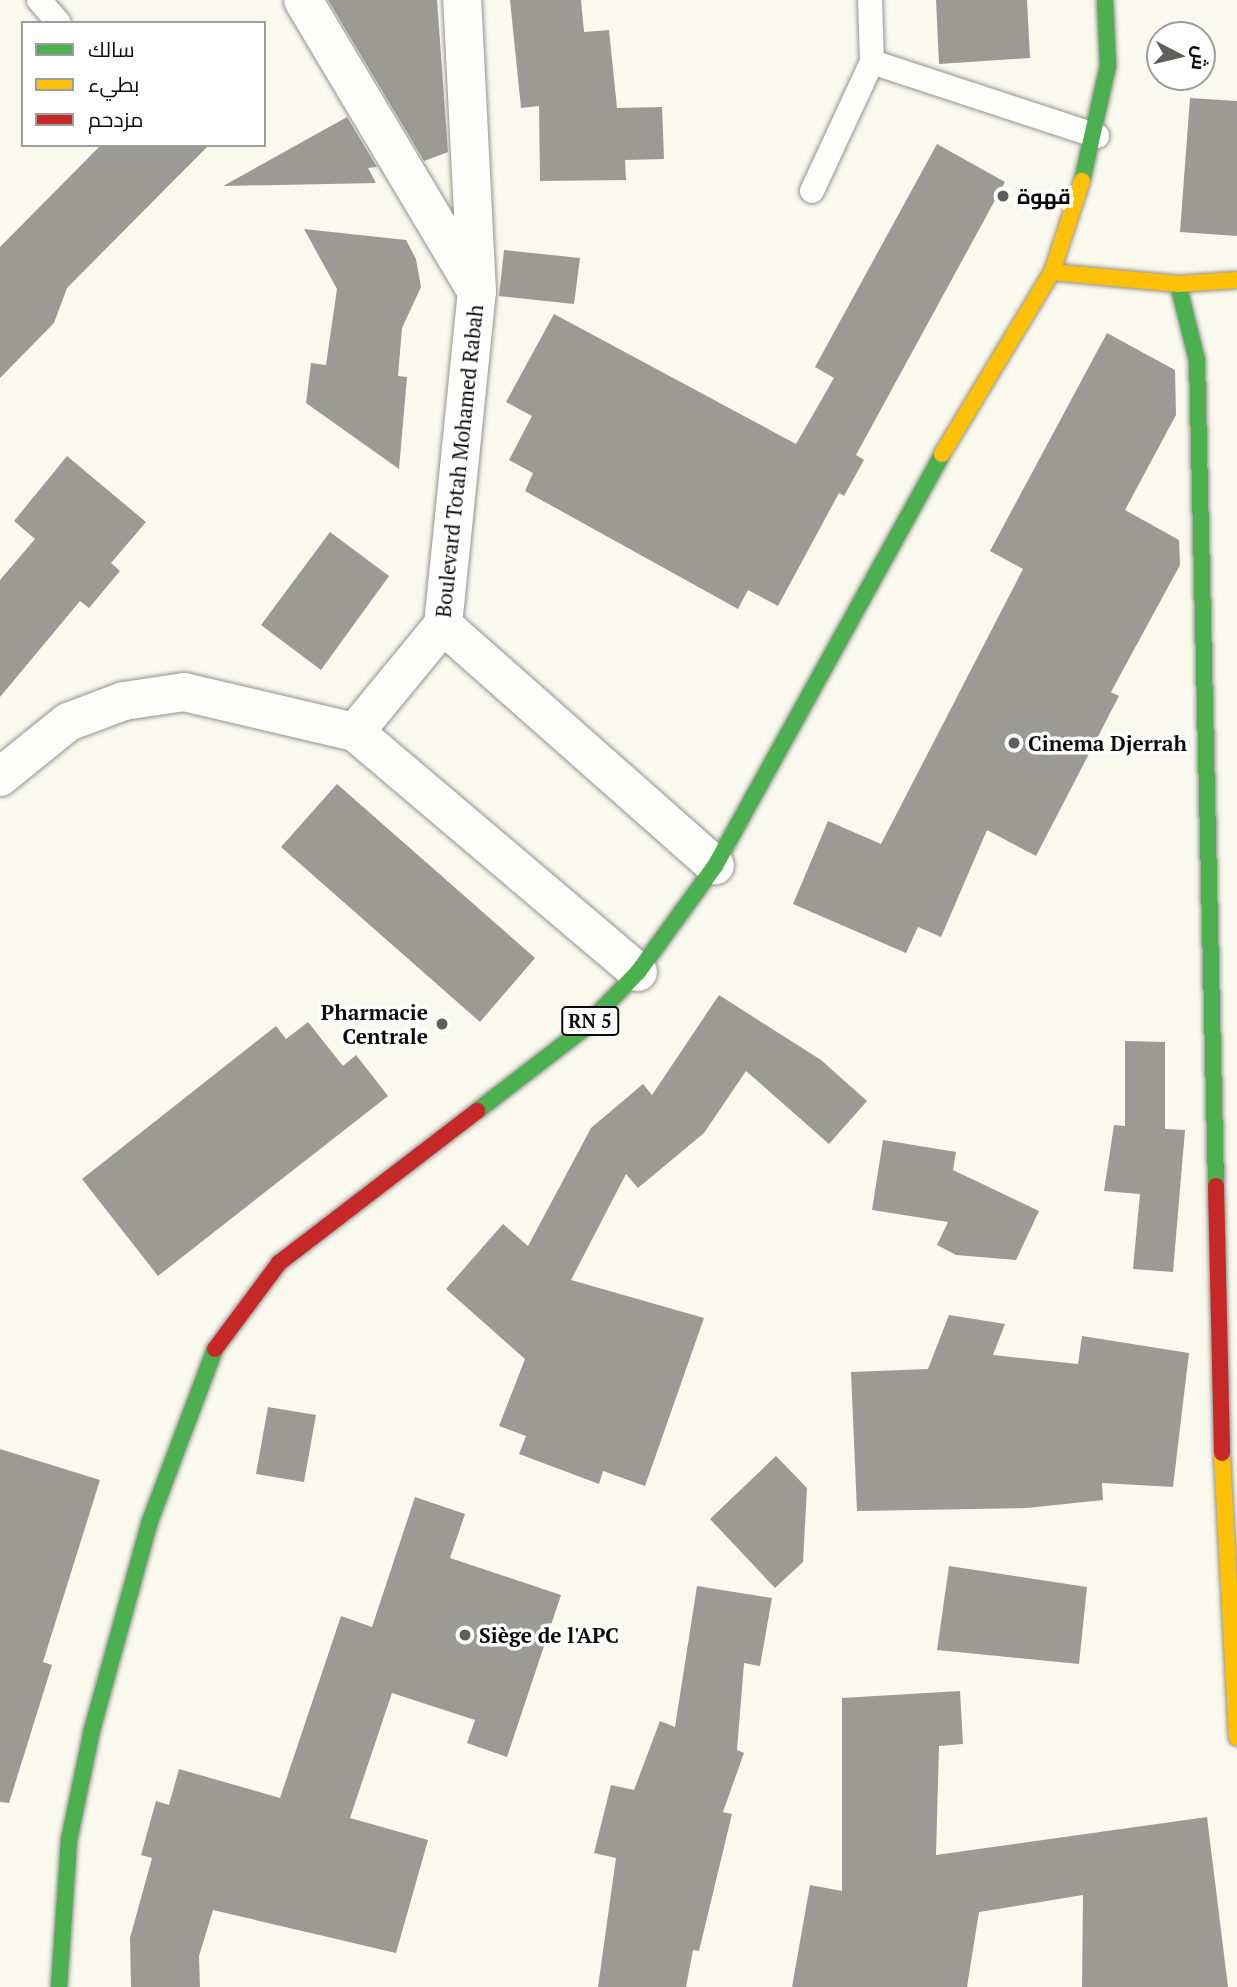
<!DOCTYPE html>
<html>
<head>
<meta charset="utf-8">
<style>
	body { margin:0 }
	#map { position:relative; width:1237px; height:1987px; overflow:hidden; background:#faf9ee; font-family:"PT Serif",Cairo,serif }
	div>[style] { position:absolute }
	.building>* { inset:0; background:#9c9a94 }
	.roads { filter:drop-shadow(0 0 2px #93928d) drop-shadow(0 0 2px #93928d) }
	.lane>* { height:24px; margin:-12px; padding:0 12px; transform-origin:12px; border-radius:12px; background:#fefefc }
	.street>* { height:38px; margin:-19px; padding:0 19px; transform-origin:19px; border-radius:19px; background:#fefefc }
	.fast>* { height:16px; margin:-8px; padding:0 8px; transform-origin:8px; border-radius:8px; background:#4caf50 }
	.slow>* { height:16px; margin:-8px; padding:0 8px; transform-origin:8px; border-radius:8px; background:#ffc107 }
	.jam>* { height:16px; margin:-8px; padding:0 8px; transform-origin:8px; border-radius:8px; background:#c62828 }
	.dots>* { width:19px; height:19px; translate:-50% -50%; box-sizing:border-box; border:4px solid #fff; border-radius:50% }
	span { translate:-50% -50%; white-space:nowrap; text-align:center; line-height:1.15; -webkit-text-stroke:7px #fff; paint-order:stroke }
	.shield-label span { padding:2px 5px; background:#fff; border:2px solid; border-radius:5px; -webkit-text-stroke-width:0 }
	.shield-label { font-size:19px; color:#0b0b0b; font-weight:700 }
	.poi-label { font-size:21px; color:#0b0b0b; font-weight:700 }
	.left { translate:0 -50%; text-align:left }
	.right { translate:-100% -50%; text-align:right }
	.street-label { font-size:21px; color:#0b0b0b }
	.legend { position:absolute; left:21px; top:21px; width:245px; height:126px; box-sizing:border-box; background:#fff; border:2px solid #9d9d9d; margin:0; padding:9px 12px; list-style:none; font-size:21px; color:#0b0b0b }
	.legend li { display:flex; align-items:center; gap:14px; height:35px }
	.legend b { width:35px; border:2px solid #9d9d9d }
	.north { position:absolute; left:1146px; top:21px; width:70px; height:70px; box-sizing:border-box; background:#fff; border:2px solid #9d9d9d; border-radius:50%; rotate:97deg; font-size:19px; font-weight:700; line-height:28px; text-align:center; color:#0b0b0b }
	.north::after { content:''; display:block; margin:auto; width:24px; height:32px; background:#5f5e5a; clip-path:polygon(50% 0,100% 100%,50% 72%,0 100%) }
</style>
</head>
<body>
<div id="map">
	<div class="building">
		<div style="clip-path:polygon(328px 0,437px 0,448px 152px,424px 161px)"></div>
		<div style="clip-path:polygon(510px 0,581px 0,584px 32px,609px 30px,617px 108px,662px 107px,664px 159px,625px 160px,626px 180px,540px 181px,539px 106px,521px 108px)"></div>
		<div style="clip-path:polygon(936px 0,1027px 0,1030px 58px,939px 64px)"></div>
		<div style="clip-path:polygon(1190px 98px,1237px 101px,1237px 236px,1180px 232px)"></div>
		<div style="clip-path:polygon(347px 117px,377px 167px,368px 168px,376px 183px,223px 186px)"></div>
		<div style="clip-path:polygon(937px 144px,1005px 182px,856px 455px,864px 460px,844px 496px,839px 493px,778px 606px,748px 590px,738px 609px,525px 491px,533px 473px,509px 460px,532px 416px,506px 402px,554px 314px,796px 444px,834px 378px,815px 367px)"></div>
		<div style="clip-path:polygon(101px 145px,209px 145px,67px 288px,54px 323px,0 378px,0 247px)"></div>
		<div style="clip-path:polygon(304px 229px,406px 240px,416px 259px,421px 287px,402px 328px,398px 376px,407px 377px,399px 469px,306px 403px,311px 363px,326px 365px,337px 289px)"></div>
		<div style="clip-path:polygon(504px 250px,580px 258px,574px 304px,499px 296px)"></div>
		<div style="clip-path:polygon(1107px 333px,1175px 370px,1176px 415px,1125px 510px,1179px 540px,1180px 565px,1111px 692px,1119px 696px,1036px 856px,987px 830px,941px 937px,918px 927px,906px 953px,793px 904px,828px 821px,881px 844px,1023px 569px,990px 551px)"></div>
		<div style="clip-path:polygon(67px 456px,146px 522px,111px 563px,120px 571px,89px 608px,80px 601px,0 697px,0 580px,35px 539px,14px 521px)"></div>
		<div style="clip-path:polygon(330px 532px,389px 576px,321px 670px,261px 625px)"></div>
		<div style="clip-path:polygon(337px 784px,535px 958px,480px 1022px,281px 847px)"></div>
		<div style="clip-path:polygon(719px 995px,821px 1060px,867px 1101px,829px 1144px,746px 1071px,704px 1133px,638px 1188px,626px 1174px,571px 1280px,704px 1318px,645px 1486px,603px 1471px,599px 1484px,519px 1454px,526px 1436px,499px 1426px,525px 1359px,446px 1289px,503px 1224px,528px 1246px,591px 1128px,643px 1084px,652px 1095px)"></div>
		<div style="clip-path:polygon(308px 1022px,343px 1066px,356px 1055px,388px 1096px,158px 1276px,82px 1179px,276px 1026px,286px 1039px)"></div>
		<div style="clip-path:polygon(1125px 1041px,1165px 1042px,1165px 1129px,1185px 1130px,1173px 1272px,1133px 1269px,1140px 1194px,1104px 1191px,1114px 1125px,1125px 1126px)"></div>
		<div style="clip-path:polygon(883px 1140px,956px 1152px,953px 1170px,1039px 1211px,1016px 1260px,956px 1255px,937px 1245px,948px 1222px,872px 1210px)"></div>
		<div style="clip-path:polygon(949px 1315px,1005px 1324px,993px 1355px,1078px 1364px,1082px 1336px,1189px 1353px,1173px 1487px,1102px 1483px,1103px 1500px,1027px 1508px,857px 1511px,851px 1372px,928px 1369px)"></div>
		<div style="clip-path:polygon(268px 1407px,316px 1415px,304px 1482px,256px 1474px)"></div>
		<div style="clip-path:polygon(0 1449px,100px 1480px,43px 1662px,52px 1665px,9px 1803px,0 1802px)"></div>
		<div style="clip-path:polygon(776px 1456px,807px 1488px,803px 1562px,775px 1588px,710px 1519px)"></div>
		<div style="clip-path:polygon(415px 1497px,465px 1514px,450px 1558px,561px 1595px,507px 1757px,467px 1743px,475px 1720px,392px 1693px,350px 1818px,428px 1840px,396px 1953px,213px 1910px,199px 1956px,200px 1987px,131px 1987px,130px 1938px,152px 1858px,141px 1855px,156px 1801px,169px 1805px,179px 1769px,280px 1798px,341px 1616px,372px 1627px)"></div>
		<div style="clip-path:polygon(949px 1566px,1087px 1587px,1079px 1664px,937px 1650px)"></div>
		<div style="clip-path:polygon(697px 1586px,772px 1598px,760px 1666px,744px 1663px,737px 1750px,744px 1753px,723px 1812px,732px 1814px,699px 1951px,693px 1950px,686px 1987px,598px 1987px,616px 1858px,594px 1853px,611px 1785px,634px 1790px,660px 1721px,675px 1727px)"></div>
		<div style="clip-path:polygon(960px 1691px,963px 1744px,939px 1746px,936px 1855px,1207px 1817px,1228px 1987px,1082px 1987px,1083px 1895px,979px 1912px,967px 1987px,792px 1987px,810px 1885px,842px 1891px,842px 1698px)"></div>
	</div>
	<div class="roads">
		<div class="lane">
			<div style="left:39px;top:0;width:30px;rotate:49deg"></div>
			<div style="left:872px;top:62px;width:237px;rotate:18.2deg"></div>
			<div style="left:812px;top:191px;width:142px;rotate:-65.1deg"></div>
			<div style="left:872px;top:62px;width:62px;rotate:-91.8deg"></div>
		</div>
		<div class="street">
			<div style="left:303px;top:0;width:334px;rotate:59.2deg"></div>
			<div style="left:443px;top:625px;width:363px;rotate:41.5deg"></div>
			<div style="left:355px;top:732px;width:139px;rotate:-50.6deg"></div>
			<div style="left:443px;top:625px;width:335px;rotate:-84.2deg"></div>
			<div style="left:477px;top:292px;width:292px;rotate:-92.9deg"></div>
			<div style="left:0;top:777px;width:87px;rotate:-39deg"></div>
			<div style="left:68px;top:722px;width:60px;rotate:-20.6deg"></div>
			<div style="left:124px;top:701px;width:61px;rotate:-8.5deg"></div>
			<div style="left:184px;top:692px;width:176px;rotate:13.2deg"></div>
			<div style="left:355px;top:732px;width:371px;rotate:40.3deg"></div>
		</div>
		<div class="fast">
			<div style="left:1082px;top:181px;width:118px;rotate:-77.3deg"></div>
			<div style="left:1108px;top:66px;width:66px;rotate:-92.6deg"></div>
			<div style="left:1178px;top:284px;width:78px;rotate:76deg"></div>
			<div style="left:1197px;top:360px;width:826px;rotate:88.68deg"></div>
			<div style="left:477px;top:1111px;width:131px;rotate:-37.6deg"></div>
			<div style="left:581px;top:1031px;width:82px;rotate:-46deg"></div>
			<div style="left:638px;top:972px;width:131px;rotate:-54deg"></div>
			<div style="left:715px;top:866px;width:470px;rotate:-61.1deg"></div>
			<div style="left:59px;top:1987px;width:147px;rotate:-86.1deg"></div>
			<div style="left:69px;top:1840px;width:112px;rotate:-78.2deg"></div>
			<div style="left:92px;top:1730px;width:217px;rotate:-74.5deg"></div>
			<div style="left:150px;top:1521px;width:184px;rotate:-69.3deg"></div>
		</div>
		<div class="slow">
			<div style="left:1052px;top:272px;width:127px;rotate:5.4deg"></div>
			<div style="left:1178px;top:284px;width:59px;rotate:-3.9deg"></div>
			<div style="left:942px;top:454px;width:213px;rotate:-58.9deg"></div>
			<div style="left:1052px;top:272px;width:96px;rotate:-71.8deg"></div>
			<div style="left:1222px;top:1453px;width:285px;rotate:87deg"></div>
		</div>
		<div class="jam">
			<div style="left:1216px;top:1186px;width:267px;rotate:88.7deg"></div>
			<div style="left:215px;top:1349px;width:107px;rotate:-53.3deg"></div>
			<div style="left:279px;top:1263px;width:250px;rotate:-37.5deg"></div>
		</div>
	</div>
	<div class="dots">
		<div style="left:1003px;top:196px;background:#5f5e5a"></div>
		<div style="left:1014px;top:743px;background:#5f5e5a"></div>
		<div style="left:442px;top:1024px;background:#5f5e5a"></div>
		<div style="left:465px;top:1635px;background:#5f5e5a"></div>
	</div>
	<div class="shield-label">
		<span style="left:590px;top:1021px">RN 5</span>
	</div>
	<div class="poi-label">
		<span class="left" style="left:1017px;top:196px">قهوة</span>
		<span class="left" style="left:1028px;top:743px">Cinema Djerrah</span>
		<span class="right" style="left:428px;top:1024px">Pharmacie<br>Centrale</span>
		<span class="left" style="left:479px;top:1635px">Siège de l'APC</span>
	</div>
	<div class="street-label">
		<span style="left:459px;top:461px;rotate:-84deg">Boulevard Totah Mohamed Rabah</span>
	</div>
	<ul class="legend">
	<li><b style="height:9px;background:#4caf50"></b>سالك</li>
	<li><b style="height:9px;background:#ffc107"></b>بطيء</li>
	<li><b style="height:9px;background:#c62828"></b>مزدحم</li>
	</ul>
	<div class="north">ش</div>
</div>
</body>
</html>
